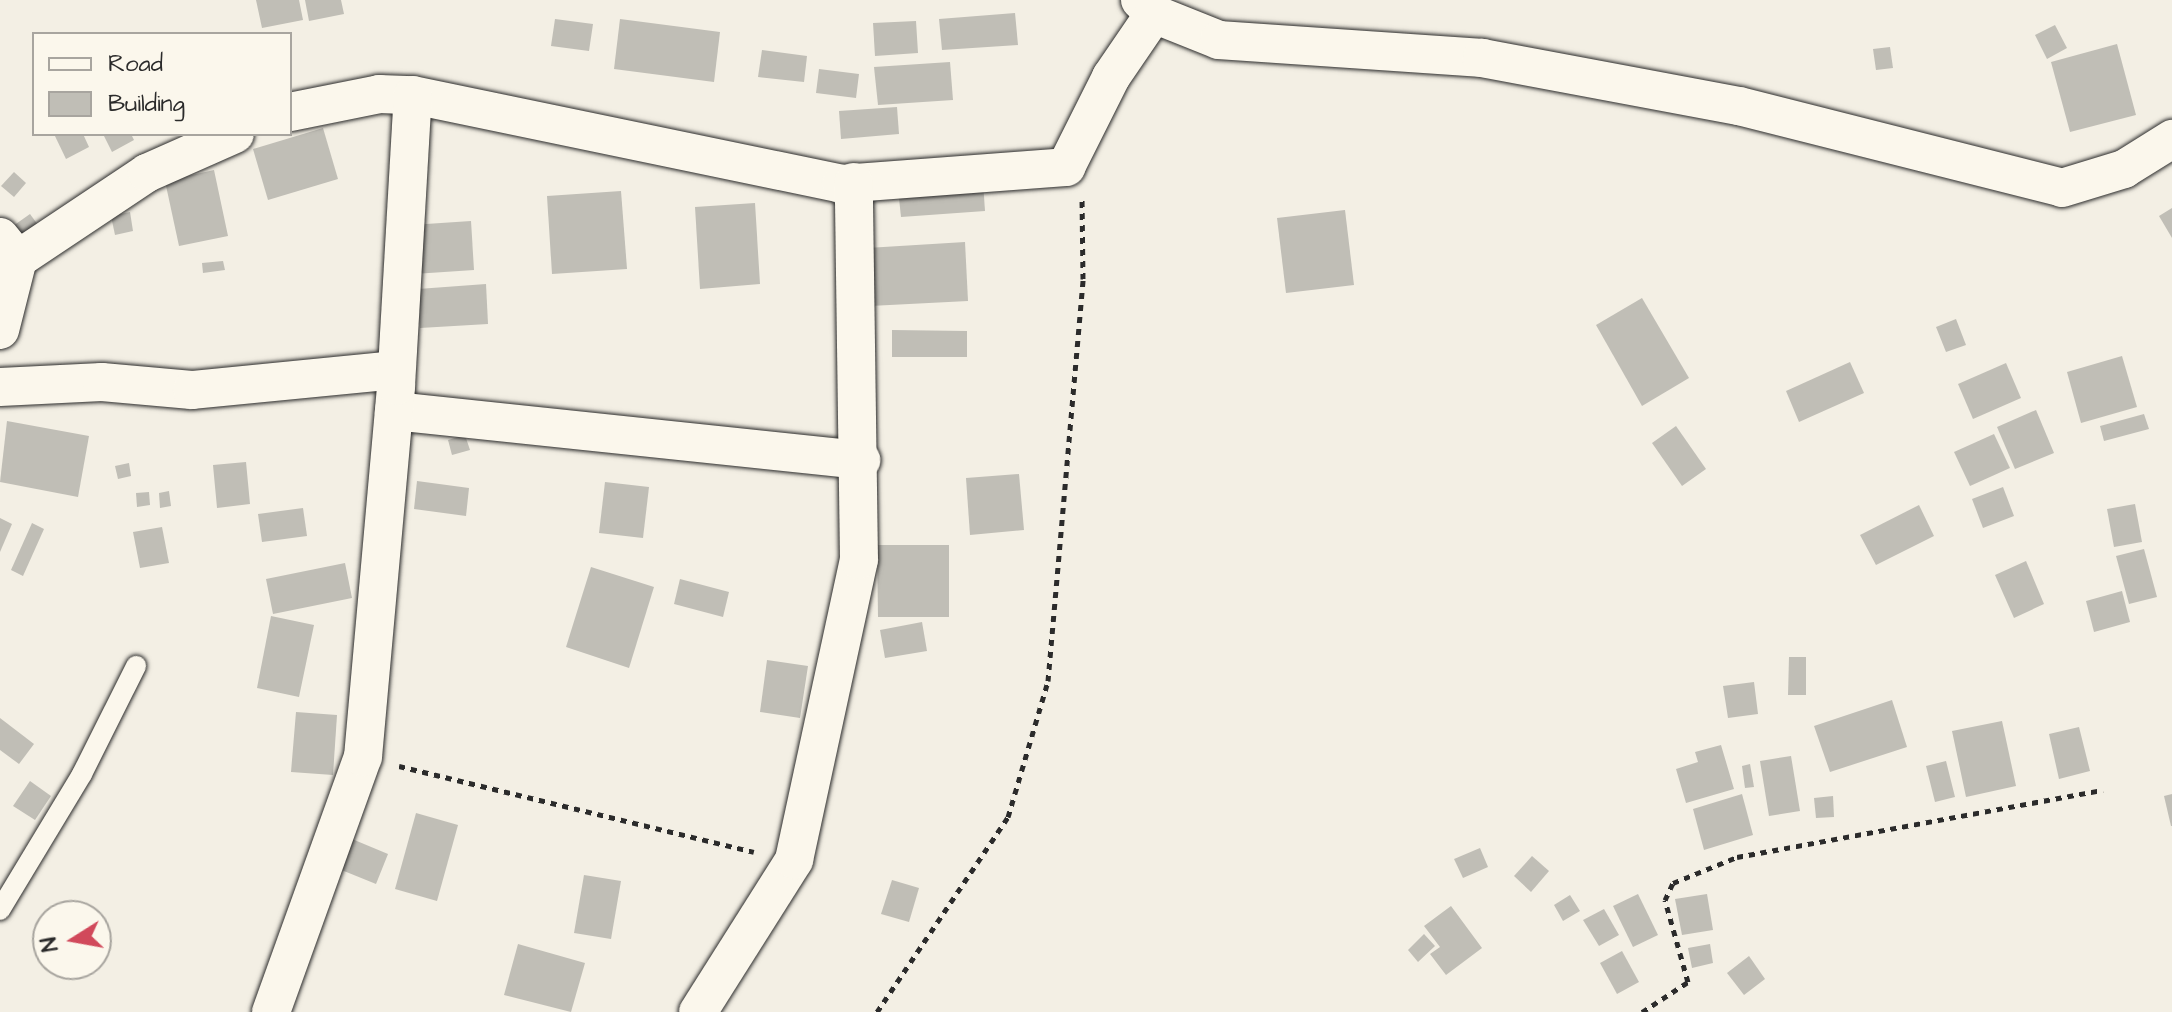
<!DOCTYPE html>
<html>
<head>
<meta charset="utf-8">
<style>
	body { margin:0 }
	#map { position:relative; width:2172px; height:1012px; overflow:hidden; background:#f3efe4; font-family:"Architects Daughter",sans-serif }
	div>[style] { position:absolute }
	.building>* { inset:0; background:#c0beb6 }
	.path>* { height:5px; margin-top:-2.5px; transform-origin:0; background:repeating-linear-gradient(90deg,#2b2b2b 0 6px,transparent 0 12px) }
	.roads { filter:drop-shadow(0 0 2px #2b2b2b) drop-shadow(0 0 2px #2b2b2b) }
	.lane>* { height:20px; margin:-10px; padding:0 10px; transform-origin:10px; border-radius:10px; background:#fbf7ec }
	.street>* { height:38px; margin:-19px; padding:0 19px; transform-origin:19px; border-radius:19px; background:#fbf7ec }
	span { translate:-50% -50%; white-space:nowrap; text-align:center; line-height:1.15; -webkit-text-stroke:7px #fbf7ec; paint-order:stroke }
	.legend { position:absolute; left:32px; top:32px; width:260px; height:104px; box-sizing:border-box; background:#fbf7ec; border:2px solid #a8a59f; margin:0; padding:10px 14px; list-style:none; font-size:24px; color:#2b2b2b }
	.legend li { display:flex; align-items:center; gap:16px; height:40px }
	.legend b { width:40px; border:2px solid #a8a59f }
	.north { position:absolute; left:32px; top:900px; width:80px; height:80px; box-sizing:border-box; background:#fbf7ec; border:2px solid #a8a59f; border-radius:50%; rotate:259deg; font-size:22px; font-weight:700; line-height:32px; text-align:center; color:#2b2b2b }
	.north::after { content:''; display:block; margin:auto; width:28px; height:36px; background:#d1495b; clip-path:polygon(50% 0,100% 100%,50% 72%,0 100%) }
</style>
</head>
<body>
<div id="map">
	<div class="building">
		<div style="clip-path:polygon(256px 0,299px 0,303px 20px,262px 28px)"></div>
		<div style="clip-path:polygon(305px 0,341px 0,344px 14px,309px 21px)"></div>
		<div style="clip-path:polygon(1015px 13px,1018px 45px,942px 50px,939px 19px)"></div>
		<div style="clip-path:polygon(555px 19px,593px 24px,589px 51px,551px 46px)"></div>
		<div style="clip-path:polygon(620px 19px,720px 32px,714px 82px,614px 69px)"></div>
		<div style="clip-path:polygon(916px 21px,918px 53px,875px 56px,873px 23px)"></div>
		<div style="clip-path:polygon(2055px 25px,2067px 48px,2047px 59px,2035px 35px)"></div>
		<div style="clip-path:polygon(2117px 44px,2136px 115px,2070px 132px,2051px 62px)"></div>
		<div style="clip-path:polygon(1890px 47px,1893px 68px,1876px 70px,1873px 49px)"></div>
		<div style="clip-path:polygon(762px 50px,807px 56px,804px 82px,758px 77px)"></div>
		<div style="clip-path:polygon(950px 62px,953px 100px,878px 105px,874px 67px)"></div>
		<div style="clip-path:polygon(819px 69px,859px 74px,856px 98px,816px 93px)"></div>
		<div style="clip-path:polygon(897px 107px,899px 134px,841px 139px,839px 111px)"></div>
		<div style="clip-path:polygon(323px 128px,338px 179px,268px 200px,253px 149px)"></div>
		<div style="clip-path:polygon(54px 134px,83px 134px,89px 147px,66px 159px)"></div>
		<div style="clip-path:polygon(103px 134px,131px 134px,134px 140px,112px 152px)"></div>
		<div style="clip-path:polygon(214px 170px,228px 236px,179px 246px,165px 181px)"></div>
		<div style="clip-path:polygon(14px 172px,26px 183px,14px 197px,1px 186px)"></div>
		<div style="clip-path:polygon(983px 182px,985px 211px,901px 217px,898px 189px)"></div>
		<div style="clip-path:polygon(621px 191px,627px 269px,552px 274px,547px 196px)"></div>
		<div style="clip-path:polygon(755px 203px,760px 284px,700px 289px,695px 207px)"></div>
		<div style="clip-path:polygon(2172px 208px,2172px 238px,2159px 216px)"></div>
		<div style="clip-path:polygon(1345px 210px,1354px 285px,1286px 293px,1277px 218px)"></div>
		<div style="clip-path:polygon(130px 212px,133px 231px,115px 235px,111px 216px)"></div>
		<div style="clip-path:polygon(30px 214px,41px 229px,24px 241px,13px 226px)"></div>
		<div style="clip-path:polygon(471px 221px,474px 270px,414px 274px,411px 225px)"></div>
		<div style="clip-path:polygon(965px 242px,968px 301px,870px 306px,867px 248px)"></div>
		<div style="clip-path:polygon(223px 261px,225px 270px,203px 273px,202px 263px)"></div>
		<div style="clip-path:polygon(486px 284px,488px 324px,420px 328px,418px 289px)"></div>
		<div style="clip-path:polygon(1642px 298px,1689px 378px,1642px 406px,1596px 325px)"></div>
		<div style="clip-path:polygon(1956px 319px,1966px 345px,1946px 352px,1936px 327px)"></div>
		<div style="clip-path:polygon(892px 330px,967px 331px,967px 357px,892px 357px)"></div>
		<div style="clip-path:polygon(2122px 356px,2137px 407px,2081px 423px,2067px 372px)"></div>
		<div style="clip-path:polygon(1850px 362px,1864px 393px,1799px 422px,1786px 391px)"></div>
		<div style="clip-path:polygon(2006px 363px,2021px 398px,1973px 419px,1958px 384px)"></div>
		<div style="clip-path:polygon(2036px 410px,2054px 453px,2015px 469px,1997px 427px)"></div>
		<div style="clip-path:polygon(2144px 414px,2149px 429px,2104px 441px,2100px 426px)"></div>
		<div style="clip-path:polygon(7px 421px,89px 436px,78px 497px,0 482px)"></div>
		<div style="clip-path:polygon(1676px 426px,1706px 469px,1682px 486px,1652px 443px)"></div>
		<div style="clip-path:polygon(1994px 434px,2010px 468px,1970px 486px,1954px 452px)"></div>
		<div style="clip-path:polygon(465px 435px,470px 450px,452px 455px,448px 440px)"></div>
		<div style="clip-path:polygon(246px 462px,250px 504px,217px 508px,213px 465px)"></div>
		<div style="clip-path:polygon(129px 463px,131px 476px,118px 479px,115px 466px)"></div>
		<div style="clip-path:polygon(1019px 474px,1024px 530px,970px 535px,966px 478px)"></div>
		<div style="clip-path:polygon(417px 481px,469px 488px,466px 516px,414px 509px)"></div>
		<div style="clip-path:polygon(605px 482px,649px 487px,643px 538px,599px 533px)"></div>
		<div style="clip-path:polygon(2003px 487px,2014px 516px,1983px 528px,1972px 499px)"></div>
		<div style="clip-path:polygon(169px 491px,171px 506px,160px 508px,159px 493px)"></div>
		<div style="clip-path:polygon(149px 492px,150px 505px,137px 507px,136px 493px)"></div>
		<div style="clip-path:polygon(2135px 504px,2142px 542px,2114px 547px,2107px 509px)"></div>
		<div style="clip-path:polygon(1919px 505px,1934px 536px,1876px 565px,1860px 535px)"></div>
		<div style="clip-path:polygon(303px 508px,307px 536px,262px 542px,258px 514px)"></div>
		<div style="clip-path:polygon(0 518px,12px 524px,0 552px)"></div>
		<div style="clip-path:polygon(32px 523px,44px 529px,23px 576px,11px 570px)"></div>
		<div style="clip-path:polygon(162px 527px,169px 563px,140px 568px,133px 532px)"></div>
		<div style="clip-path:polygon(877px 545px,949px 545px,949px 617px,878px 617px)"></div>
		<div style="clip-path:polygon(2144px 549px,2157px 597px,2129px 604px,2116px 556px)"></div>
		<div style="clip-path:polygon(2026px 561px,2044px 604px,2014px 618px,1995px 575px)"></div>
		<div style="clip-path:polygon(345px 563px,352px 598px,273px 614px,266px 579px)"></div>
		<div style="clip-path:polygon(591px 567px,654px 587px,629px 668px,566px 647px)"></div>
		<div style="clip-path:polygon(680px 579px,729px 592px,723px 617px,674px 604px)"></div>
		<div style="clip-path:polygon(2122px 591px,2130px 622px,2094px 632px,2086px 601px)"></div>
		<div style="clip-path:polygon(271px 616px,314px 625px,299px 697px,257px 688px)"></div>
		<div style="clip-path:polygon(922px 622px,927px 651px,885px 658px,880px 630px)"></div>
		<div style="clip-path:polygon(1789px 657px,1806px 657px,1806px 695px,1788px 695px)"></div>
		<div style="clip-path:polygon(767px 660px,808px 666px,800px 718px,760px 712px)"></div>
		<div style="clip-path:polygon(1754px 682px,1758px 714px,1728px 718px,1723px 686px)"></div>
		<div style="clip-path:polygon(1892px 700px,1907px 747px,1830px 772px,1814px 726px)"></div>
		<div style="clip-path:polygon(296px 712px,337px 715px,333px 775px,291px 772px)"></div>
		<div style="clip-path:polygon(0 718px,34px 744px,19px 764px,0 750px)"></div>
		<div style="clip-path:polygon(2002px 721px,2016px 786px,1966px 797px,1952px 731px)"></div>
		<div style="clip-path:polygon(2079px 727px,2090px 771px,2059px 779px,2049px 734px)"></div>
		<div style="clip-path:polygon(1721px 745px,1734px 789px,1686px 803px,1676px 769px,1698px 762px,1695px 752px)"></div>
		<div style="clip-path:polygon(1791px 756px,1800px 811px,1769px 816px,1760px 761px)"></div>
		<div style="clip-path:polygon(1946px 761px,1955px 797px,1935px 802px,1926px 766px)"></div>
		<div style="clip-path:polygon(1750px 764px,1754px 787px,1745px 788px,1742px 766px)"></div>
		<div style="clip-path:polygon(30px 781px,51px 796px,35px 820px,13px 806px)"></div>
		<div style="clip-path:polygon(1742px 794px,1753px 835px,1704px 850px,1693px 809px)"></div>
		<div style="clip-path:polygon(2172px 794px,2172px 826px,2171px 826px,2164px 796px)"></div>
		<div style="clip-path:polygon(1833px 796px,1834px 817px,1816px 818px,1814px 798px)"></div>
		<div style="clip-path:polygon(416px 813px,458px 825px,437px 901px,395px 889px)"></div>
		<div style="clip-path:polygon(352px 839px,388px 854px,376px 884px,339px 869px)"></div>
		<div style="clip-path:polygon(1480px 848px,1488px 867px,1463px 878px,1454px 859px)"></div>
		<div style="clip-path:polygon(1532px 856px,1549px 871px,1531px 892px,1514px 876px)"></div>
		<div style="clip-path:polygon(584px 875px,621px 881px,611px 939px,574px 933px)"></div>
		<div style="clip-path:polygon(892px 880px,919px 888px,909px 922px,881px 914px)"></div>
		<div style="clip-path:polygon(1638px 894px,1658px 935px,1633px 947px,1613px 906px)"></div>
		<div style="clip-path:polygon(1707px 894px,1713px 930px,1682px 935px,1675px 899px)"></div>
		<div style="clip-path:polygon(1570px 895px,1580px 911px,1563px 921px,1554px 905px)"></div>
		<div style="clip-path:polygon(1451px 906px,1482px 948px,1446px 975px,1430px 954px,1440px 947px,1424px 926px)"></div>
		<div style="clip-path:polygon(1604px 909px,1619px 935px,1599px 946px,1583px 920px)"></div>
		<div style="clip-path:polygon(1424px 934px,1435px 946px,1418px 962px,1408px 950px)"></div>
		<div style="clip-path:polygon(518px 944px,585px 963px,571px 1012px,504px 995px)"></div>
		<div style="clip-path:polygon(1710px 944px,1713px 963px,1692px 968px,1688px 948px)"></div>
		<div style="clip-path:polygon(1622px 951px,1639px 982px,1617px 994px,1600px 963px)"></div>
		<div style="clip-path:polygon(1749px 956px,1765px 979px,1744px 995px,1727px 973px)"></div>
	</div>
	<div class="path">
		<div style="left:399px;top:766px;width:365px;rotate:13.6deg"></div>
		<div style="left:877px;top:1012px;width:235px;rotate:-56.1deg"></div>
		<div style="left:1008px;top:817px;width:142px;rotate:-73.6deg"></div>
		<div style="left:1048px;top:681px;width:404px;rotate:-85deg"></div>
		<div style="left:1083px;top:279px;width:79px;rotate:-90.7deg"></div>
		<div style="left:1642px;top:1012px;width:55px;rotate:-33.1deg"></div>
		<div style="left:1688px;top:982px;width:85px;rotate:-105.7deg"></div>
		<div style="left:1665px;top:900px;width:19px;rotate:-65deg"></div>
		<div style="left:1673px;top:883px;width:69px;rotate:-22.1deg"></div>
		<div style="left:1737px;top:857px;width:372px;rotate:-10.4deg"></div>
	</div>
	<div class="roads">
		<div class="lane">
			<div style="left:0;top:910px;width:159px;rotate:-58.9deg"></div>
			<div style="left:82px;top:774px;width:121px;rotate:-63.4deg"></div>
		</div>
		<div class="street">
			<div style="left:1140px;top:0;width:20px;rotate:45deg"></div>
			<div style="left:1154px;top:14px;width:70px;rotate:21.8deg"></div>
			<div style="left:1219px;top:40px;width:264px;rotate:3.9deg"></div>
			<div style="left:1482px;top:58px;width:261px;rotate:10.6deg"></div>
			<div style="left:1739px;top:106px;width:333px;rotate:14.2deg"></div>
			<div style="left:2062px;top:188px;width:65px;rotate:-17deg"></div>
			<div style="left:2124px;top:169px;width:57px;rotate:-32deg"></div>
			<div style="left:290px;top:112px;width:91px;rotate:-11.4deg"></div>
			<div style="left:379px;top:94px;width:34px;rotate:2deg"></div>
			<div style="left:413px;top:95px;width:437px;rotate:11.7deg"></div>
			<div style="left:841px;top:184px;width:226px;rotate:-4.3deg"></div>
			<div style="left:1066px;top:167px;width:101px;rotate:-63.4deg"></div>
			<div style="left:1111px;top:77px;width:76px;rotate:-55.7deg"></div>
			<div style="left:0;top:237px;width:28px;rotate:51deg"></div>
			<div style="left:18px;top:259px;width:155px;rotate:-33.7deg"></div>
			<div style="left:147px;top:173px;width:96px;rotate:-23.9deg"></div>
			<div style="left:0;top:330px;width:73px;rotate:-75.8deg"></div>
			<div style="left:0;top:387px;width:102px;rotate:-2.8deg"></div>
			<div style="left:102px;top:382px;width:90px;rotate:5.1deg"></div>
			<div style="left:192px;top:390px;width:204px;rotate:-5.6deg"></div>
			<div style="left:394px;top:411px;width:470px;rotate:6deg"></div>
			<div style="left:271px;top:1012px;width:271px;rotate:-70.2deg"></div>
			<div style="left:363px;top:757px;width:372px;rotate:-84.9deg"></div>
			<div style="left:396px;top:386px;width:291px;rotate:-86.7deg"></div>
			<div style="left:698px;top:1012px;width:180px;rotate:-57.7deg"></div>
			<div style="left:794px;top:860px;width:307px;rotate:-77.8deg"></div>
			<div style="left:859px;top:560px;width:378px;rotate:-90.8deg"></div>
		</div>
	</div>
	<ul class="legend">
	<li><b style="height:10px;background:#fbf7ec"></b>Road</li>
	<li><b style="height:22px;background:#c0beb6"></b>Building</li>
	</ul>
	<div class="north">N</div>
</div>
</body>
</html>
